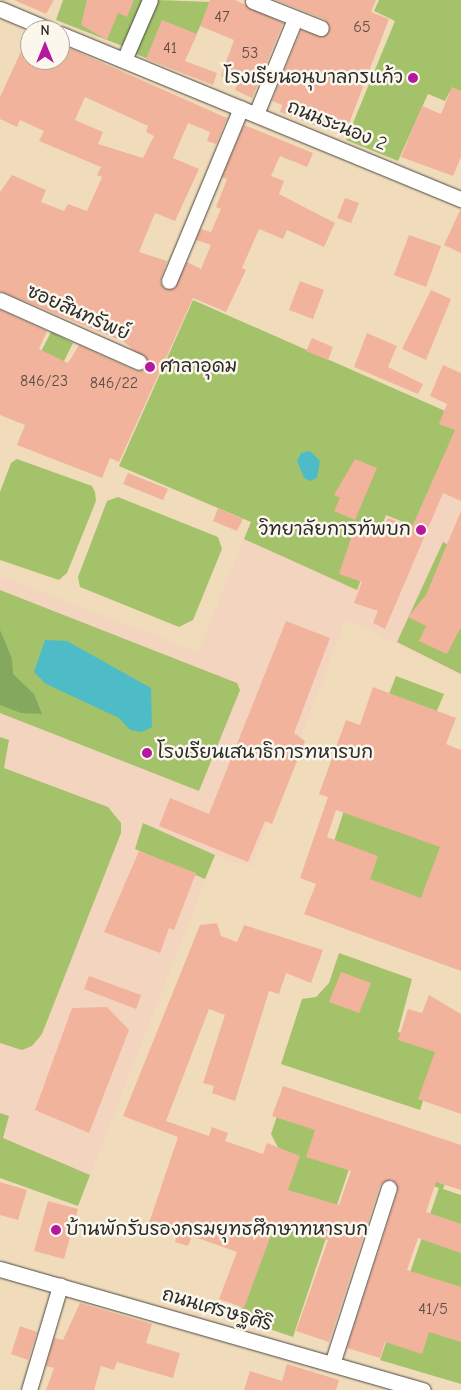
<!DOCTYPE html>
<html>
<head>
<meta charset="utf-8">
<style>
	body { margin:0 }
	#map { position:relative; width:461px; height:1390px; overflow:hidden; background:#f0dcbb; font-family:"Comic Neue","Playpen Sans Thai",sans-serif }
	div>[style] { position:absolute }
	.built>* { inset:0; background:#f3d4bf }
	.green>* { inset:0; background:#a4c26a }
	.forest>* { inset:0; background:#83a85e }
	.water>* { inset:0; background:#4ebcc6 }
	.building>* { inset:0; background:#f2b39d }
	.roads { filter:drop-shadow(0 0 1px #494641) drop-shadow(0 0 1px #494641) }
	.minor>* { height:15px; margin:-7.5px; padding:0 7.5px; transform-origin:7.5px; border-radius:7.5px; background:#fff }
	.dots>* { width:14px; height:14px; translate:-50% -50%; box-sizing:border-box; border:2px solid #fbf7ec; border-radius:50% }
	span { translate:-50% -50%; white-space:nowrap; text-align:center; line-height:1.15; -webkit-text-stroke:5px #fbf7ec; paint-order:stroke }
	.number-label { font-size:16px; color:#5d4d48 }
	.number-label span { -webkit-text-stroke-width:0 }
	.poi-label { font-size:19px; color:#2b2b2b }
	.right { translate:-100% -50%; text-align:right }
	.left { translate:0 -50%; text-align:left }
	.street-label { font-size:19px; color:#2b2b2b }
	.north { position:absolute; left:20px; top:20px; width:50px; height:50px; box-sizing:border-box; background:#fbf7ec; border:1px solid #a8a59f; border-radius:50%; rotate:0deg; font-size:14px; font-weight:700; line-height:20px; text-align:center; color:#2b2b2b }
	.north::after { content:''; display:block; margin:auto; width:18px; height:22px; background:#b5179e; clip-path:polygon(50% 0,100% 100%,50% 72%,0 100%) }
</style>
</head>
<body>
<div id="map">
	<div class="built">
		<div style="clip-path:polygon(193px 300px,461px 418px,461px 677px,346px 618px,251px 867px,215px 855px,78px 1206px,0 1178px,0 576px,198px 652px,251px 522px,119px 466px)"></div>
	</div>
	<div class="green">
		<div style="clip-path:polygon(63px 0,144px 0,125px 47px,56px 20px)"></div>
		<div style="clip-path:polygon(157px 0,212px 2px,195px 37px,151px 60px,133px 53px)"></div>
		<div style="clip-path:polygon(379px 0,461px 0,461px 96px,449px 93px,445px 101px,428px 94px,398px 161px,346px 140px,395px 21px,374px 11px)"></div>
		<div style="clip-path:polygon(193px 300px,461px 418px,416px 527px,386px 515px,357px 590px,244px 539px,251px 522px,119px 466px)"></div>
		<div style="clip-path:polygon(51px 332px,73px 343px,61px 367px,22px 389px)"></div>
		<div style="clip-path:polygon(17px 459px,92px 486px,95px 492px,96px 501px,67px 573px,59px 580px,0 560px,0 492px,11px 463px)"></div>
		<div style="clip-path:polygon(118px 497px,218px 537px,222px 549px,193px 620px,179px 627px,80px 587px,78px 577px,107px 501px)"></div>
		<div style="clip-path:polygon(443px 542px,461px 551px,461px 674px,397px 642px)"></div>
		<div style="clip-path:polygon(0 590px,237px 683px,240px 690px,199px 791px,0 713px)"></div>
		<div style="clip-path:polygon(396px 676px,444px 694px,431px 725px,384px 707px)"></div>
		<div style="clip-path:polygon(0 737px,9px 740px,4px 768px,108px 807px,121px 823px,121px 833px,42px 1034px,32px 1046px,22px 1050px,0 1043px)"></div>
		<div style="clip-path:polygon(461px 772px,461px 913px,325px 869px,351px 789px)"></div>
		<div style="clip-path:polygon(143px 823px,215px 855px,205px 879px,135px 849px)"></div>
		<div style="clip-path:polygon(339px 953px,412px 979px,398px 1032px,441px 1048px,420px 1110px,281px 1064px,302px 999px,316px 997px,329px 983px)"></div>
		<div style="clip-path:polygon(0 1113px,9px 1116px,3px 1138px,90px 1175px,78px 1206px,0 1178px)"></div>
		<div style="clip-path:polygon(278px 1113px,449px 1170px,443px 1189px,461px 1195px,461px 1384px,380px 1360px,439px 1188px,352px 1160px,293px 1337px,240px 1319px,249px 1269px,285px 1161px,271px 1134px)"></div>
	</div>
	<div class="forest">
		<div style="clip-path:polygon(0 630px,12px 659px,13px 674px,34px 694px,42px 714px,21px 713px,0 705px)"></div>
	</div>
	<div class="water">
		<div style="clip-path:polygon(310px 451px,320px 461px,317px 478px,310px 481px,304px 478px,297px 461px,301px 453px)"></div>
		<div style="clip-path:polygon(45px 640px,67px 641px,151px 688px,152px 727px,142px 732px,130px 730px,119px 718px,46px 684px,34px 672px)"></div>
	</div>
	<div class="building">
		<div style="clip-path:polygon(14px 0,54px 0,46px 14px)"></div>
		<div style="clip-path:polygon(87px 0,134px 0,127px 17px,118px 13px,107px 40px,81px 25px)"></div>
		<div style="clip-path:polygon(210px 0,235px 0,283px 23px,252px 98px,235px 90px,238px 82px,221px 76px,234px 40px,200px 26px)"></div>
		<div style="clip-path:polygon(276px 0,376px 0,371px 12px,389px 19px,348px 126px,332px 120px,328px 130px,280px 112px,282px 105px,272px 101px,301px 30px,322px 37px,330px 27px,324px 19px)"></div>
		<div style="clip-path:polygon(162px 20px,197px 34px,185px 61px,217px 73px,213px 85px,146px 59px)"></div>
		<div style="clip-path:polygon(evenodd,30px 32px,30px 60px,60px 60px,60px 44px,227px 118px,216px 144px,207px 141px,210px 132px,188px 123px,173px 158px,199px 169px,175px 221px,155px 213px,139px 252px,167px 261px,160px 282px,165px 289px,175px 288px,187px 262px,201px 269px,211px 245px,196px 240px,201px 229px,211px 232px,221px 209px,216px 207px,227px 179px,222px 177px,244px 125px,313px 153px,307px 167px,280px 156px,271px 176px,284px 181px,279px 194px,335px 223px,324px 247px,287px 230px,283px 239px,259px 229px,242px 268px,246px 270px,226px 312px,193px 298px,119px 462px,110px 458px,102px 478px,17px 445px,25px 425px,0 415px,0 310px,47px 331px,39px 349px,68px 363px,79px 345px,136px 371px,144px 370px,148px 362px,124px 342px,0 291px,0 192px,12px 175px,46px 190px,41px 202px,64px 211px,68px 204px,87px 211px,102px 177px,97px 175px,101px 167px,39px 141px,44px 131px,20px 120px,17px 127px,0 119px,0 97px,30px 32px,85px 97px,148px 126px,146px 132px,154px 136px,143px 158px,98px 144px,103px 132px,75px 120px,85px 97px)"></div>
		<div style="clip-path:polygon(452px 87px,461px 91px,461px 157px,453px 176px,401px 157px,422px 106px,441px 114px)"></div>
		<div style="clip-path:polygon(345px 198px,359px 203px,351px 223px,337px 218px)"></div>
		<div style="clip-path:polygon(461px 208px,461px 253px,444px 245px)"></div>
		<div style="clip-path:polygon(409px 235px,441px 246px,426px 287px,394px 275px)"></div>
		<div style="clip-path:polygon(300px 281px,324px 290px,313px 319px,289px 310px)"></div>
		<div style="clip-path:polygon(431px 290px,451px 299px,426px 360px,402px 349px)"></div>
		<div style="clip-path:polygon(367px 333px,397px 346px,388px 367px,423px 384px,418px 394px,354px 367px)"></div>
		<div style="clip-path:polygon(312px 338px,333px 347px,328px 360px,306px 351px)"></div>
		<div style="clip-path:polygon(443px 365px,461px 373px,461px 501px,443px 493px,385px 629px,373px 623px,378px 611px,354px 603px,362px 582px,339px 574px,356px 523px,382px 532px,388px 518px,412px 527px,455px 430px,439px 424px,447px 404px,430px 396px)"></div>
		<div style="clip-path:polygon(355px 459px,377px 468px,355px 520px,334px 511px,340px 498px,334px 495px)"></div>
		<div style="clip-path:polygon(128px 473px,168px 489px,163px 500px,123px 484px)"></div>
		<div style="clip-path:polygon(218px 508px,243px 519px,237px 531px,213px 521px)"></div>
		<div style="clip-path:polygon(461px 511px,461px 627px,447px 654px,419px 641px,426px 626px,408px 617px,426px 595px)"></div>
		<div style="clip-path:polygon(286px 621px,330px 638px,294px 733px,305px 741px,272px 824px,265px 821px,248px 862px,159px 826px,170px 798px,209px 814px)"></div>
		<div style="clip-path:polygon(evenodd,373px 687px,456px 718px,446px 744px,461px 750px,461px 971px,304px 914px,316px 884px,300px 878px,328px 797px,319px 794px,346px 720px,360px 725px,373px 687px,336px 810px,440px 847px,421px 898px,370px 879px,378px 856px,327px 837px,336px 810px)"></div>
		<div style="clip-path:polygon(139px 851px,196px 873px,174px 930px,169px 928px,160px 953px,104px 932px)"></div>
		<div style="clip-path:polygon(217px 923px,221px 936px,237px 942px,244px 925px,323px 950px,311px 983px,286px 973px,279px 994px,269px 991px,235px 1101px,212px 1093px,214px 1086px,203px 1083px,225px 1015px,209px 1009px,166px 1121px,209px 1136px,212px 1127px,228px 1133px,225px 1141px,263px 1154px,267px 1143px,300px 1156px,288px 1190px,339px 1205px,351px 1171px,306px 1157px,315px 1130px,272px 1116px,283px 1086px,461px 1145px,461px 1190px,436px 1182px,426px 1212px,461px 1224px,461px 1253px,418px 1238px,407px 1270px,461px 1287px,461px 1342px,429px 1332px,422px 1354px,385px 1342px,380px 1358px,347px 1348px,398px 1191px,392px 1179px,380px 1185px,329px 1342px,296px 1331px,328px 1240px,275px 1224px,244px 1308px,219px 1299px,237px 1252px,192px 1236px,188px 1246px,175px 1242px,178px 1232px,149px 1223px,178px 1137px,123px 1116px,200px 925px)"></div>
		<div style="clip-path:polygon(341px 972px,371px 983px,359px 1013px,329px 1002px)"></div>
		<div style="clip-path:polygon(89px 976px,141px 995px,136px 1009px,84px 989px)"></div>
		<div style="clip-path:polygon(429px 995px,461px 1014px,461px 1114px,418px 1099px,435px 1052px,398px 1040px,408px 1009px,422px 1013px)"></div>
		<div style="clip-path:polygon(107px 1007px,129px 1030px,89px 1133px,35px 1110px,72px 1008px)"></div>
		<div style="clip-path:polygon(0 1182px,27px 1190px,18px 1220px,0 1215px)"></div>
		<div style="clip-path:polygon(48px 1201px,78px 1209px,64px 1259px,34px 1251px)"></div>
		<div style="clip-path:polygon(80px 1303px,152px 1324px,146px 1343px,180px 1353px,173px 1378px,117px 1362px,114px 1370px,101px 1366px,94px 1390px,46px 1390px,54px 1368px,46px 1366px,54px 1338px,63px 1340px)"></div>
		<div style="clip-path:polygon(20px 1326px,37px 1332px,28px 1360px,11px 1354px)"></div>
		<div style="clip-path:polygon(287px 1364px,339px 1380px,336px 1390px,244px 1390px,250px 1371px,282px 1381px)"></div>
	</div>
	<div class="roads">
		<div class="minor">
			<div style="left:253px;top:1px;width:73px;rotate:21.7deg"></div>
			<div style="left:0;top:9px;width:54px;rotate:22.8deg"></div>
			<div style="left:60px;top:34px;width:434px;rotate:22.4deg"></div>
			<div style="left:124px;top:60px;width:65px;rotate:-66.6deg"></div>
			<div style="left:256px;top:114px;width:103px;rotate:-67.7deg"></div>
			<div style="left:169px;top:281px;width:187px;rotate:-67.4deg"></div>
			<div style="left:0;top:300px;width:152px;rotate:24deg"></div>
			<div style="left:0;top:1269px;width:440px;rotate:16deg"></div>
			<div style="left:332px;top:1364px;width:185px;rotate:-72.1deg"></div>
			<div style="left:29px;top:1390px;width:109px;rotate:-73.4deg"></div>
		</div>
	</div>
	<div class="dots">
		<div style="left:413px;top:78px;background:#b5179e"></div>
		<div style="left:150px;top:367px;background:#b5179e"></div>
		<div style="left:421px;top:530px;background:#b5179e"></div>
		<div style="left:147px;top:753px;background:#b5179e"></div>
		<div style="left:56px;top:1230px;background:#b5179e"></div>
	</div>
	<div class="number-label">
		<span style="left:222px;top:17px">47</span>
		<span style="left:362px;top:27px">65</span>
		<span style="left:170px;top:48px">41</span>
		<span style="left:250px;top:53px">53</span>
		<span style="left:44px;top:381px">846/23</span>
		<span style="left:114px;top:383px">846/22</span>
		<span style="left:433px;top:1309px">41/5</span>
	</div>
	<div class="poi-label">
		<span class="right" style="left:403px;top:78px">โรงเรียนอนุบาลกรแก้ว</span>
		<span class="left" style="left:160px;top:367px">ศาลาอุดม</span>
		<span class="right" style="left:411px;top:530px">วิทยาลัยการทัพบก</span>
		<span class="left" style="left:157px;top:753px">โรงเรียนเสนาธิการทหารบก</span>
		<span class="left" style="left:66px;top:1230px">บ้านพักรับรองกรมยุทธศึกษาทหารบก</span>
	</div>
	<div class="street-label">
		<span style="left:337px;top:126px;rotate:22deg">ถนนระนอง 2</span>
		<span style="left:78px;top:313px;rotate:24deg">ซอยสินทรัพย์</span>
		<span style="left:217px;top:1310px;rotate:16deg">ถนนเศรษฐศิริ</span>
	</div>
	<div class="north">N</div>
</div>
</body>
</html>
